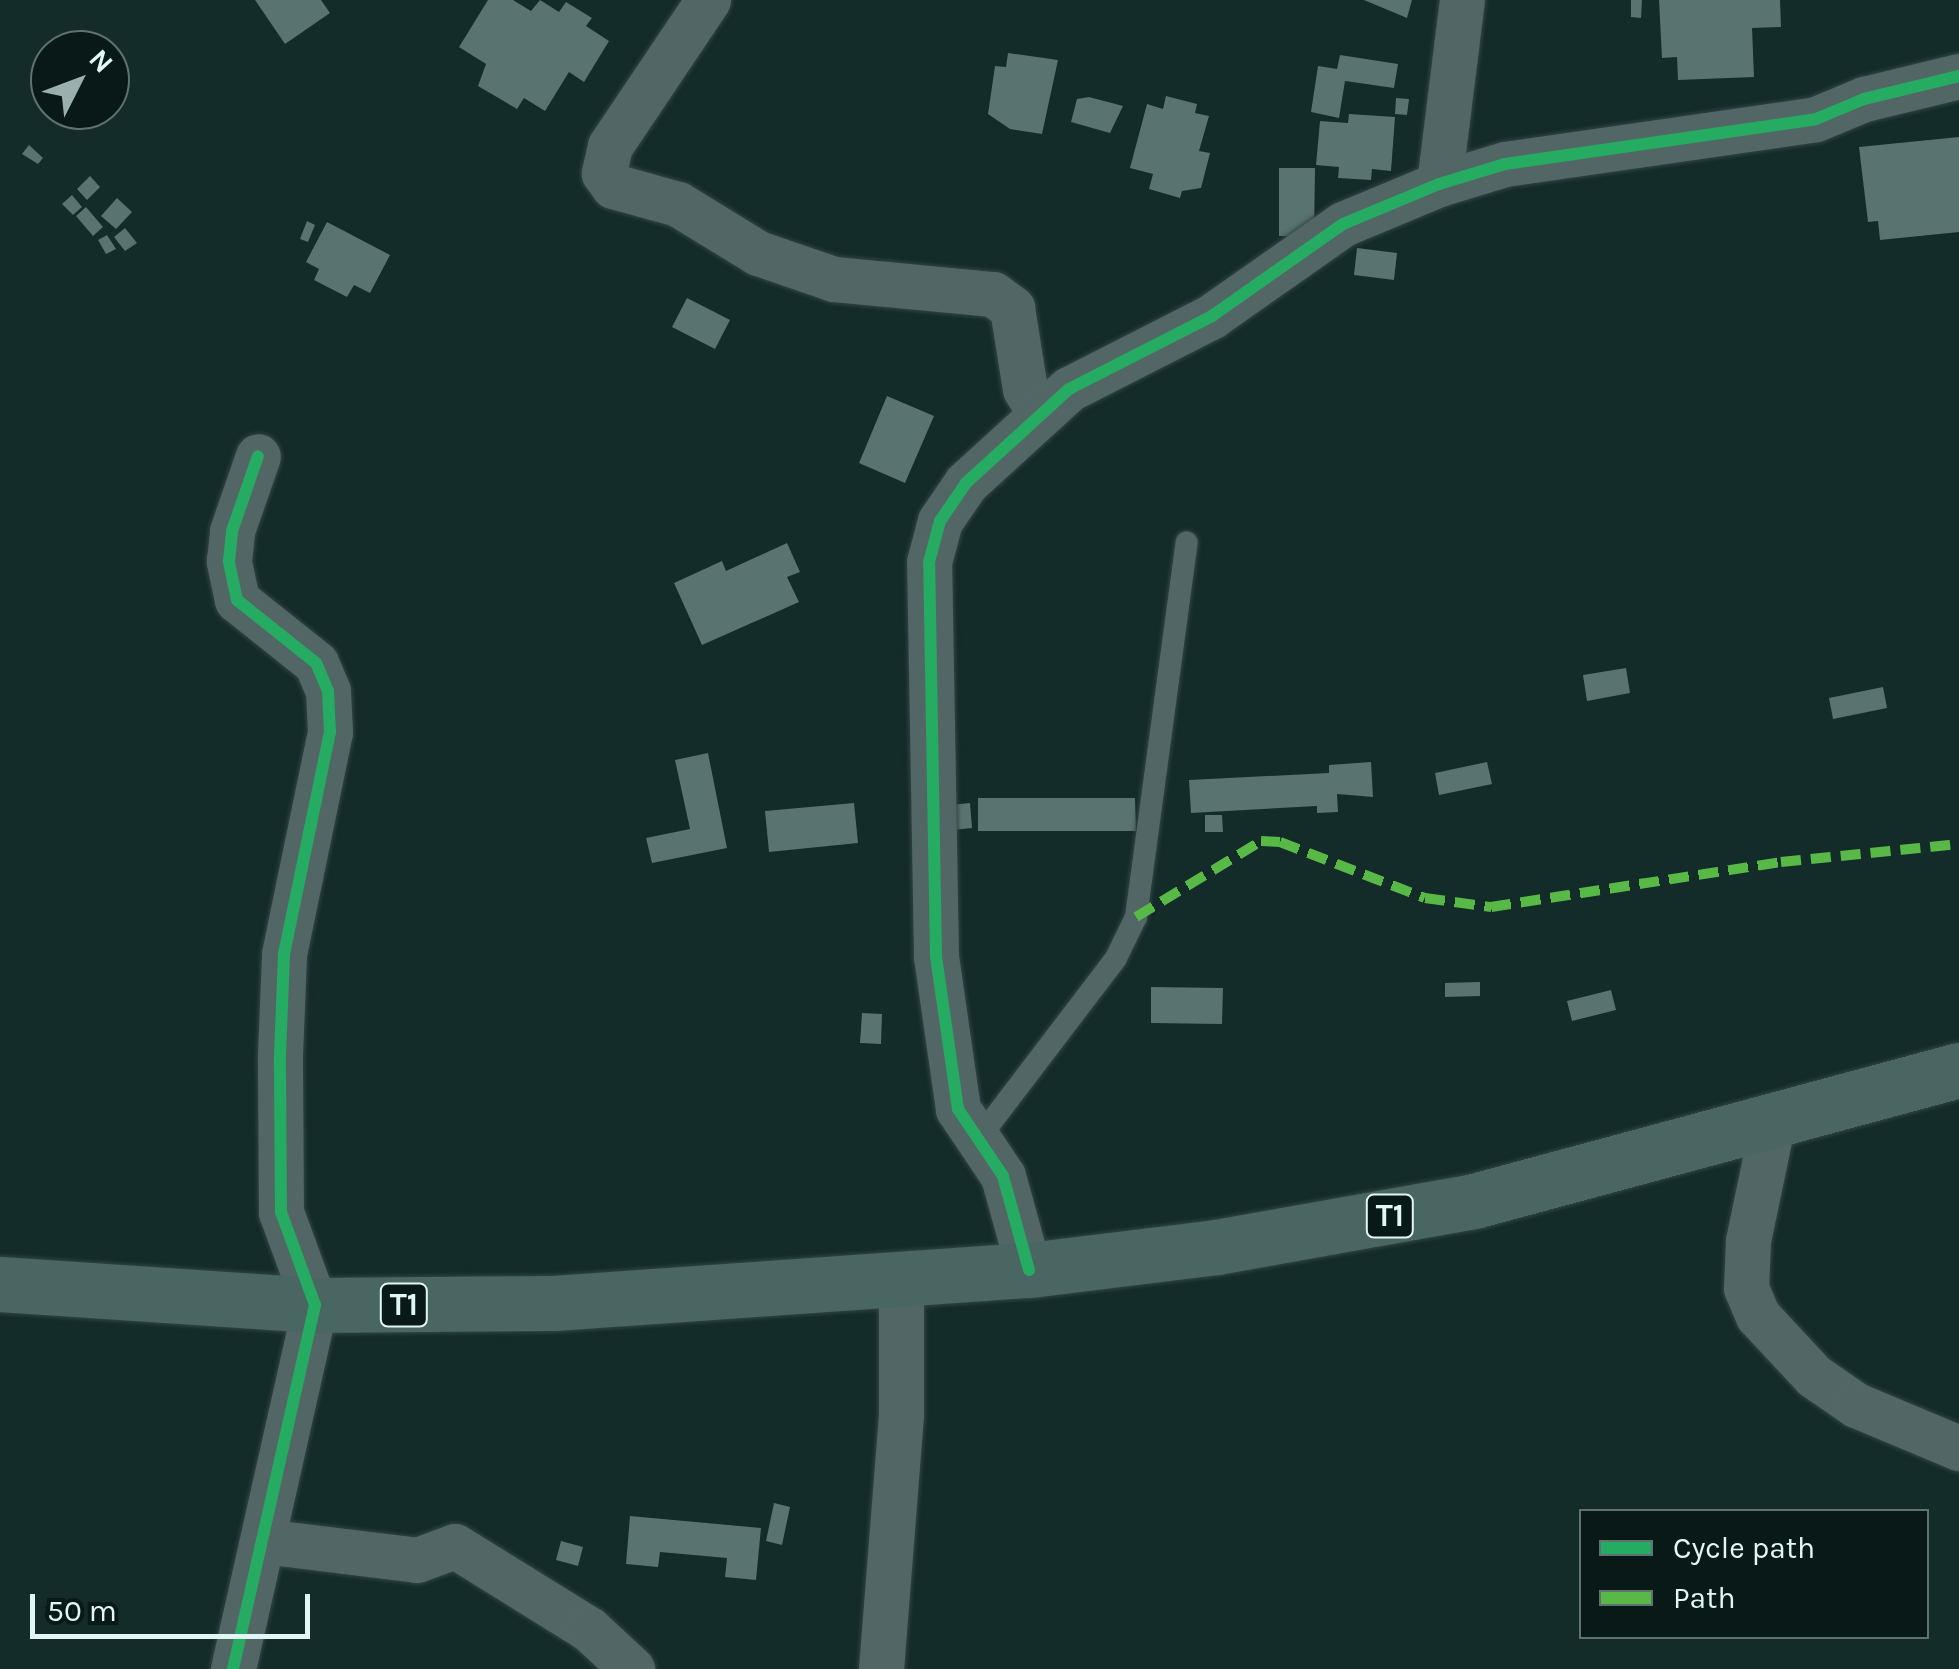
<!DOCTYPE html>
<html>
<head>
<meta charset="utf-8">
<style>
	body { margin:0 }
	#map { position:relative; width:1959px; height:1669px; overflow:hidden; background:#132b29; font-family:Karla,sans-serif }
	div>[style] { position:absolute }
	.building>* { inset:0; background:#587370 }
	.roads { filter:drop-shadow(0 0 2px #324644) drop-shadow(0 0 2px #324644) }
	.service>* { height:22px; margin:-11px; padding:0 11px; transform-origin:11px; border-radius:11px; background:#526765 }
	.minor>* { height:45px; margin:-22.5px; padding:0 22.5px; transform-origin:22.5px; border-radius:22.5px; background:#526765 }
	.trunk>* { height:55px; margin:-27.5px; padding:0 27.5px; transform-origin:27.5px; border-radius:27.5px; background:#496663 }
	.quiet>* { height:10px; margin-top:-5px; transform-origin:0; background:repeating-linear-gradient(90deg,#58b947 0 20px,transparent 0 30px) }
	.cycleway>* { height:12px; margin:-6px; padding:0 6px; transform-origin:6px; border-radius:6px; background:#26ab63 }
	span { translate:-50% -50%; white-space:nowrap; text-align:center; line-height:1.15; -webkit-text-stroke:10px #081917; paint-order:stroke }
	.shield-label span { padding:2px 8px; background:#081917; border:2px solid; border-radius:8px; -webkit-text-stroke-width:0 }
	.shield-label { font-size:32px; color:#e1f7f5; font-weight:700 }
	.legend { position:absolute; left:1579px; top:1509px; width:350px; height:130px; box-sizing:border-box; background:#081917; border:2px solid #5f7270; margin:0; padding:12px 18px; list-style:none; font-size:30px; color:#e1f7f5 }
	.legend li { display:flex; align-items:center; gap:20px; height:50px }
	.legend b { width:50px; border:2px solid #5f7270 }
	.north { position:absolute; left:30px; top:30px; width:100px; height:100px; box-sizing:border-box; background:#081917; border:2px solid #5f7270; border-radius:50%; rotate:48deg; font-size:28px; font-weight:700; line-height:40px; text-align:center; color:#e1f7f5 }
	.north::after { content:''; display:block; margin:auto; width:35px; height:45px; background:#99b0ae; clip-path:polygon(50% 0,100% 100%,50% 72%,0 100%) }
	.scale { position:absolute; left:30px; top:1594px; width:280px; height:45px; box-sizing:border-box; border:5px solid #e1f7f5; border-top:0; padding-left:12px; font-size:30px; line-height:35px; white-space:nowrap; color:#e1f7f5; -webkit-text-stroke:8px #081917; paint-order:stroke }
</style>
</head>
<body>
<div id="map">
	<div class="building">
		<div style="clip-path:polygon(255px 0,321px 0,330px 13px,285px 44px)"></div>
		<div style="clip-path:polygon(488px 0,513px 0,531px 11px,540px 0,559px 12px,566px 2px,592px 18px,586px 26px,609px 41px,584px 82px,569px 72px,545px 111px,524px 98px,517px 109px,478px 86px,486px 64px,459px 47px)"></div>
		<div style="clip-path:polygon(1364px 0,1412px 0,1407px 18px)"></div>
		<div style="clip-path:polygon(1631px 0,1642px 0,1641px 18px,1631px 17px)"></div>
		<div style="clip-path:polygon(1659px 0,1780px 0,1781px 27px,1752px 28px,1754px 77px,1678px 80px,1677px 57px,1662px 58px)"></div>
		<div style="clip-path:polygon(1008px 53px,1058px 60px,1042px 134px,1010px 129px,988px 114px,995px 66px,1006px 67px)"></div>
		<div style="clip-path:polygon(1340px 55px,1398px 64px,1394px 88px,1345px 81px,1339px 118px,1311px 112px,1318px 66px,1337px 69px)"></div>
		<div style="clip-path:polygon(1166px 96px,1197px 104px,1195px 113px,1209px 116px,1199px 151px,1210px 153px,1201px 188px,1182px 191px,1180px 198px,1149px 189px,1153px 174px,1130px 168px,1147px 104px,1163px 109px)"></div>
		<div style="clip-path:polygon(1089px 97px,1123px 106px,1110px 133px,1071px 122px,1077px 99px)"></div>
		<div style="clip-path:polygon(1396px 98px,1409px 99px,1407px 115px,1395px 114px)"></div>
		<div style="clip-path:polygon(1349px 114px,1395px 117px,1391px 171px,1372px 169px,1371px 180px,1338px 178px,1339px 167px,1316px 165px,1320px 121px,1348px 123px)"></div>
		<div style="clip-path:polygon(1959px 137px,1959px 232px,1880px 240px,1878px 221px,1868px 222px,1859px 147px)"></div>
		<div style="clip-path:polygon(29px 145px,43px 158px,38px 164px,22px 154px)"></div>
		<div style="clip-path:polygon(1279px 168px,1315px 168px,1314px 237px,1279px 236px)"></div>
		<div style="clip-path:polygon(90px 176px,100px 187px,87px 200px,77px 189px)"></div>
		<div style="clip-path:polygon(72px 195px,82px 207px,73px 215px,62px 204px)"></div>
		<div style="clip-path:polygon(117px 198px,132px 212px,116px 229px,101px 216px)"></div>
		<div style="clip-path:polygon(86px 207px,103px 227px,93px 236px,76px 216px)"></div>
		<div style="clip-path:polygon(307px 221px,315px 225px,308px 242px,300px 239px)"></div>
		<div style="clip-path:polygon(327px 222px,390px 255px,370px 293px,354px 285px,347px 297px,314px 280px,319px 269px,306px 262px)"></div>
		<div style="clip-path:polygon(125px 228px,137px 243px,125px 251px,114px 237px)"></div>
		<div style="clip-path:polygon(107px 235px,116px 249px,106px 254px,98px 240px)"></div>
		<div style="clip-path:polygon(1357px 248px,1397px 253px,1394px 280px,1354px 275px)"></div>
		<div style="clip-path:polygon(687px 298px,730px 320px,715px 349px,672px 327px)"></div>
		<div style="clip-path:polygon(887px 396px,934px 416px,905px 483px,859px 463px)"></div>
		<div style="clip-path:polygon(787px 543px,800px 572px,787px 577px,799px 602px,702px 645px,674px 583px,722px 561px,726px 571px)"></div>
		<div style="clip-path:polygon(1626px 668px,1630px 693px,1587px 701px,1583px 675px)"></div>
		<div style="clip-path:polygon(1883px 687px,1887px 708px,1833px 719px,1829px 698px)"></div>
		<div style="clip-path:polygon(708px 753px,727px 848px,652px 863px,646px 838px,690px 829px,675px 760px)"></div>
		<div style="clip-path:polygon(1371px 762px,1373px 797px,1337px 794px,1338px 812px,1317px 813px,1317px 806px,1191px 813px,1189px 780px,1329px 773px,1329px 765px)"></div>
		<div style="clip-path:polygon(1487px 762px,1492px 784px,1439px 795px,1435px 773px)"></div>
		<div style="clip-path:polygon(978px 798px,1135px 798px,1136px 831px,978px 831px)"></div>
		<div style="clip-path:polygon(854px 803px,858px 843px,769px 852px,765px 811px)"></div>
		<div style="clip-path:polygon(970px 803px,972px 828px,943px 831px,941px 806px)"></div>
		<div style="clip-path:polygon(1205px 815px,1222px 815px,1223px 832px,1205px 832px)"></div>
		<div style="clip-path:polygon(1480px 982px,1480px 996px,1445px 997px,1445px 983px)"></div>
		<div style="clip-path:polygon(1151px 987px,1223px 988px,1222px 1024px,1151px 1023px)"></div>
		<div style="clip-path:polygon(1611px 990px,1616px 1010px,1572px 1021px,1567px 1001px)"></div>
		<div style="clip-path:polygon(862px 1013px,882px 1014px,881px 1044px,860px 1043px)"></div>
		<div style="clip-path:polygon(774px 1503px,790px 1507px,782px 1545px,766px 1541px)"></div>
		<div style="clip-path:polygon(630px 1516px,761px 1528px,756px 1580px,725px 1577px,727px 1558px,660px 1552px,658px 1567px,626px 1564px)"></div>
		<div style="clip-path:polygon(561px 1541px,583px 1547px,578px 1566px,556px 1560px)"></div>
	</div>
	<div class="roads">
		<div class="service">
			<div style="left:976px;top:1142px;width:231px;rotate:-52.7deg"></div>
			<div style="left:1116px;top:958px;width:46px;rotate:-64deg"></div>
			<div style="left:1136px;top:917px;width:378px;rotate:-82.3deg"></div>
		</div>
		<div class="minor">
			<div style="left:708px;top:0;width:176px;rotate:123.9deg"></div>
			<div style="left:610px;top:146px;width:28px;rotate:103deg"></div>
			<div style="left:604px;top:173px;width:16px;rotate:55deg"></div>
			<div style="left:613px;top:186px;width:67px;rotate:15.5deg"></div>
			<div style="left:678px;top:204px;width:94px;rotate:31.5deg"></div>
			<div style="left:758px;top:253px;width:80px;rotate:18.9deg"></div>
			<div style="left:834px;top:279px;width:160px;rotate:5.4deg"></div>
			<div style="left:993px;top:294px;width:24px;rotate:36deg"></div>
			<div style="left:1012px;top:308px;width:82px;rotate:80.9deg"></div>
			<div style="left:1025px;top:389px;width:26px;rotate:59deg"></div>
			<div style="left:1439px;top:184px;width:185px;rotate:-82.9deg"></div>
			<div style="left:1773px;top:1121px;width:123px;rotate:101.8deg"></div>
			<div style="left:1748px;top:1241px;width:47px;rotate:92.4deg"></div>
			<div style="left:1746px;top:1288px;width:30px;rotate:67deg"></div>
			<div style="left:1758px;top:1316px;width:82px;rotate:47deg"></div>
			<div style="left:1814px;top:1376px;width:51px;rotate:34.6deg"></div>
			<div style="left:1856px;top:1405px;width:112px;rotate:22.7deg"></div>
			<div style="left:1029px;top:1270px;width:98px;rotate:-105.5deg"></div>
			<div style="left:1003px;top:1176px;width:81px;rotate:-123.9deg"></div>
			<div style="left:958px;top:1109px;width:155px;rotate:-98.2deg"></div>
			<div style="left:936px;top:956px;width:394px;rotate:-91deg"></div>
			<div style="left:929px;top:562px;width:42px;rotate:-75deg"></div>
			<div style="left:940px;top:521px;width:46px;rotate:-55.6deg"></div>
			<div style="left:966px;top:483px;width:139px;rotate:-42.4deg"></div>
			<div style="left:1069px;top:389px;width:161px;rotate:-27deg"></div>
			<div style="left:1212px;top:316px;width:160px;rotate:-35.1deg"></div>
			<div style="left:1343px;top:224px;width:104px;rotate:-22.6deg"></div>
			<div style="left:1439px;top:184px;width:69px;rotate:-16.9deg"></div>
			<div style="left:1505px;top:164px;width:314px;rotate:-8.2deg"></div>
			<div style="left:1816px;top:119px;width:52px;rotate:-22.6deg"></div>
			<div style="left:1864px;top:99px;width:98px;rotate:-13.6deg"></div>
			<div style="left:263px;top:1541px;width:155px;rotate:7deg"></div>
			<div style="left:417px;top:1560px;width:40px;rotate:-20.2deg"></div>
			<div style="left:455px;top:1546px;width:158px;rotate:31.8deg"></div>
			<div style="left:589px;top:1629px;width:59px;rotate:42.9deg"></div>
			<div style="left:233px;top:1669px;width:373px;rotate:-77.3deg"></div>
			<div style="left:315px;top:1305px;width:99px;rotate:-110.1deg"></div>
			<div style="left:281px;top:1212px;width:157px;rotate:-90.4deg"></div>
			<div style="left:280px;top:1055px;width:101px;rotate:-87.7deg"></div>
			<div style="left:284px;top:954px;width:227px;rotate:-78.3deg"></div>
			<div style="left:330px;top:732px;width:41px;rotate:-92.8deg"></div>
			<div style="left:328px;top:691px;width:30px;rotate:-113deg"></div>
			<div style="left:316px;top:663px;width:101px;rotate:-141.4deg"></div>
			<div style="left:237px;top:600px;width:40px;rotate:-102deg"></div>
			<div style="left:229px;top:561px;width:30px;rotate:-84deg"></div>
			<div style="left:232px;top:531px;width:79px;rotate:-70.9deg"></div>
			<div style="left:881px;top:1669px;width:255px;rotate:-85.5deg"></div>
			<div style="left:901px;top:1415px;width:132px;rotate:-90deg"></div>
		</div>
		<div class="trunk">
			<div style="left:0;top:1284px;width:316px;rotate:3.8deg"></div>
			<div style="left:315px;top:1305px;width:239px;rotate:-0.5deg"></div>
			<div style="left:554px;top:1303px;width:476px;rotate:-4deg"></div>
			<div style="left:1029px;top:1270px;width:188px;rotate:-7deg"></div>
			<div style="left:1216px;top:1247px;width:262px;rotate:-10.1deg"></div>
			<div style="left:1474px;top:1201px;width:502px;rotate:-15.12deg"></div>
		</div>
	</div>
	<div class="quiet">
		<div style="left:1136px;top:917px;width:146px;rotate:-31.3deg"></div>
		<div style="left:1261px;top:841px;width:19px;rotate:3deg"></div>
		<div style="left:1280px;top:842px;width:155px;rotate:21.1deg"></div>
		<div style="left:1425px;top:898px;width:67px;rotate:7.8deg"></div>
		<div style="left:1491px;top:907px;width:293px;rotate:-8.8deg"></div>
		<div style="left:1781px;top:862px;width:179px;rotate:-5.8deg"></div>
	</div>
	<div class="cycleway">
		<div style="left:1029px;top:1270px;width:98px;rotate:-105.5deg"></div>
		<div style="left:1003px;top:1176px;width:81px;rotate:-123.9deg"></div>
		<div style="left:958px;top:1109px;width:155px;rotate:-98.2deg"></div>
		<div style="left:936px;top:956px;width:394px;rotate:-91deg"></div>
		<div style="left:929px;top:562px;width:42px;rotate:-75deg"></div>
		<div style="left:940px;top:521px;width:46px;rotate:-55.6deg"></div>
		<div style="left:966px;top:483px;width:139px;rotate:-42.4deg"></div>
		<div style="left:1069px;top:389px;width:161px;rotate:-27deg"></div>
		<div style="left:1212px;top:316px;width:160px;rotate:-35.1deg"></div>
		<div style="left:1343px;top:224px;width:104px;rotate:-22.6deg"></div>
		<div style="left:1439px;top:184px;width:69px;rotate:-16.9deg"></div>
		<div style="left:1505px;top:164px;width:314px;rotate:-8.2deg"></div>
		<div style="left:1816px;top:119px;width:52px;rotate:-22.6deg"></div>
		<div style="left:1864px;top:99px;width:98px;rotate:-13.6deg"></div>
		<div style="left:233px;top:1669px;width:373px;rotate:-77.3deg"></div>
		<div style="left:315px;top:1305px;width:99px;rotate:-110.1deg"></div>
		<div style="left:281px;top:1212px;width:157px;rotate:-90.4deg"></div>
		<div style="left:280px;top:1055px;width:101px;rotate:-87.7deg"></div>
		<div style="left:284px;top:954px;width:227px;rotate:-78.3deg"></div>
		<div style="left:330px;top:732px;width:41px;rotate:-92.8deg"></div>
		<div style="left:328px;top:691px;width:30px;rotate:-113deg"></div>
		<div style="left:316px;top:663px;width:101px;rotate:-141.4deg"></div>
		<div style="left:237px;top:600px;width:40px;rotate:-102deg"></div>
		<div style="left:229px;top:561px;width:30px;rotate:-84deg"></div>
		<div style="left:232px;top:531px;width:79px;rotate:-70.9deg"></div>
	</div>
	<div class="shield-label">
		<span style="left:1390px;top:1216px">T1</span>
		<span style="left:404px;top:1305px">T1</span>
	</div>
	<ul class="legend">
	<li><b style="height:12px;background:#26ab63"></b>Cycle path</li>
	<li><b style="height:12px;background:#58b947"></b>Path</li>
	</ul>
	<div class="north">N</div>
	<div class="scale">50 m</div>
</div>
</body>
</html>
